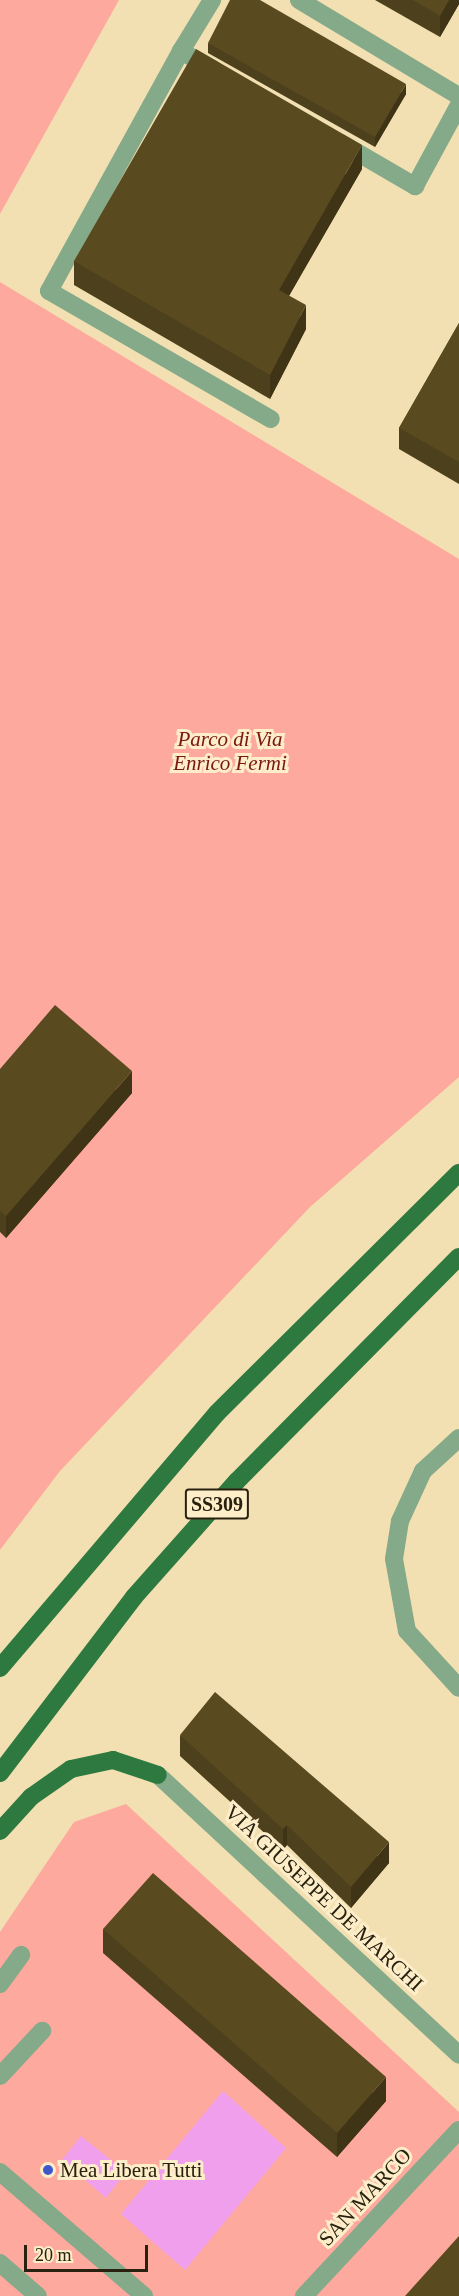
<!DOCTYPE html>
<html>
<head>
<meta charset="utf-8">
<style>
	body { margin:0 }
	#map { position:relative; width:459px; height:2296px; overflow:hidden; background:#f3e0b2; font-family:"Times New Roman",serif }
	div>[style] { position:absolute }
	.green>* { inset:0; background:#fea99d }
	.water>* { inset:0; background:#f09fec }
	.lane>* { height:18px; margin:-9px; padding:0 9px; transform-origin:9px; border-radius:9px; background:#85aa8a }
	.street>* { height:18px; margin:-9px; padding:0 9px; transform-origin:9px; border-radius:9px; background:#85aa8a }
	.primary>* { height:18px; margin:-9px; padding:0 9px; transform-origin:9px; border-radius:9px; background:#2e793f }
	.wall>* { inset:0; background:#4d401c }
	.shaded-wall>* { inset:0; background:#3f3416 }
	.building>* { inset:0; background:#5a4a20 }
	.dots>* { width:16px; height:16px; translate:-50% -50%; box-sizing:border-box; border:3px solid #fdeec9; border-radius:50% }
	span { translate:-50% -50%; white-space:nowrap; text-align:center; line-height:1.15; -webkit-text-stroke:6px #fdeec9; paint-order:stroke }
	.shield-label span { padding:2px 4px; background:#fdeec9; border:2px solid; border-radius:4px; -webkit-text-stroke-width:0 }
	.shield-label { font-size:20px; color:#28210f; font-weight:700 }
	.park-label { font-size:21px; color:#7a1712; font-style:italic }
	.street-label { font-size:21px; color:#28210f }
	.poi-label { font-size:21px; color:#28210f }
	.left { translate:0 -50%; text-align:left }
	.scale { position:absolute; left:24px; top:2245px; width:124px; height:27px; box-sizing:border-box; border:3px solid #28210f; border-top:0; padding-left:8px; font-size:18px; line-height:21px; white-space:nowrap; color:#28210f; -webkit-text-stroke:4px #fdeec9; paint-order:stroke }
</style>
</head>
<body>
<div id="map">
	<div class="green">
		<div style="clip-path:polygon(0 0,119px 0,0 214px)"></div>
		<div style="clip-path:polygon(0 282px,459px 559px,459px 1077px,310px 1207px,60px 1471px,0 1550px)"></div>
		<div style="clip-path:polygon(126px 1804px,459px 2112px,459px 2296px,0 2296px,0 1932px,74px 1822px)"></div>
	</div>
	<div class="water">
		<div style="clip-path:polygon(223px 2091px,286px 2148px,185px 2270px,121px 2214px)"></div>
		<div style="clip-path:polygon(81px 2136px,126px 2172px,106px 2198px,62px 2160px)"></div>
	</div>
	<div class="lane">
		<div style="left:299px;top:0;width:187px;rotate:31deg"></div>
		<div style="left:181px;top:51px;width:60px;rotate:-58.7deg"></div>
		<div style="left:213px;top:69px;width:37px;rotate:-151deg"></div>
		<div style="left:181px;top:51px;width:274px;rotate:118.8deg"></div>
		<div style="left:49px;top:291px;width:256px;rotate:30deg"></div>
		<div style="left:341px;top:143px;width:86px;rotate:30.2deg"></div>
		<div style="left:415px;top:186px;width:92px;rotate:-61.5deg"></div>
		<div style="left:459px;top:1438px;width:49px;rotate:137.5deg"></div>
		<div style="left:423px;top:1471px;width:55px;rotate:114.7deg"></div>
		<div style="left:400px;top:1521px;width:38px;rotate:99deg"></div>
		<div style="left:394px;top:1559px;width:73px;rotate:79.8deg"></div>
		<div style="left:407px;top:1631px;width:77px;rotate:47.6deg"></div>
		<div style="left:0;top:1984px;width:36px;rotate:-54deg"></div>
		<div style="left:0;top:2076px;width:62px;rotate:-47deg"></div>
		<div style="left:0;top:2172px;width:190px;rotate:40.7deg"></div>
		<div style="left:0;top:2263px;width:50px;rotate:41deg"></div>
		<div style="left:304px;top:2296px;width:227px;rotate:-47deg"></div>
	</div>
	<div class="street">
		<div style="left:158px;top:1775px;width:411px;rotate:42.9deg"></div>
	</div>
	<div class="primary">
		<div style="left:0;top:1668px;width:335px;rotate:-49.6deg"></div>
		<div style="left:217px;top:1413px;width:341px;rotate:-44.8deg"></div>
		<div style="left:0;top:1773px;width:221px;rotate:-52.7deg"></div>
		<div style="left:134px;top:1597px;width:155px;rotate:-48.4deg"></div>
		<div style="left:237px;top:1481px;width:315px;rotate:-45.3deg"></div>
		<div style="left:0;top:1831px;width:46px;rotate:-47.6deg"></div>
		<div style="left:31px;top:1797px;width:49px;rotate:-35deg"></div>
		<div style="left:71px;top:1769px;width:43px;rotate:-12.1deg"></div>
		<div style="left:113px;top:1760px;width:47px;rotate:18.4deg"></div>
	</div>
	<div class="wall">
		<div style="clip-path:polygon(375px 0,459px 0,459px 4px,440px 37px)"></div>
		<div style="clip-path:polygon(208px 43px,406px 94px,375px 147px,208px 53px)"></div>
		<div style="clip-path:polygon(362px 169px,289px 296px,306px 329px,270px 399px,74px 285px,74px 261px)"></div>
		<div style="clip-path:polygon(459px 323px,459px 484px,399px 449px,399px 428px)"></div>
		<div style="clip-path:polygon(0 1069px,132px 1093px,6px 1238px,0 1232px)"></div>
		<div style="clip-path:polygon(180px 1735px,389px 1863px,351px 1908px,287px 1845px,283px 1850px,180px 1756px)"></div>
		<div style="clip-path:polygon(103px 1929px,386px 2101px,337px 2157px,103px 1953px)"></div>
	</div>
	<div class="shaded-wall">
		<div style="clip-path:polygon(449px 0,459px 0,459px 4px,440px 37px,440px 16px)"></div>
		<div style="clip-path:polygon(406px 84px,406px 94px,375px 147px,375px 137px)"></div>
		<div style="clip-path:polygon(362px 145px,362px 169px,279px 313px,279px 290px)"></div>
		<div style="clip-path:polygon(306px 305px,306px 329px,270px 399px,270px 375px)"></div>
		<div style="clip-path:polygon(132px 1071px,132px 1093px,6px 1238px,6px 1216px)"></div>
		<div style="clip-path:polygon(287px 1825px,287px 1845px,283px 1850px,283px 1829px)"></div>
		<div style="clip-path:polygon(389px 1842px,389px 1863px,351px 1908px,351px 1887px)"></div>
		<div style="clip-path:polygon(386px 2077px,386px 2101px,337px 2157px,337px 2133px)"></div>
	</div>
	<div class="building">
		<div style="clip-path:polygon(230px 0,260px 0,406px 84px,375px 137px,208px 43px)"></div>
		<div style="clip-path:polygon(413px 0,449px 0,440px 16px)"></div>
		<div style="clip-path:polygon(196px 49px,362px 145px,279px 290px,306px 305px,270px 375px,74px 261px)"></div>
		<div style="clip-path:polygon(459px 323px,459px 462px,399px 428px)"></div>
		<div style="clip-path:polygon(55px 1005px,132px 1071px,6px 1216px,0 1210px,0 1069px)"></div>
		<div style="clip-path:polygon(215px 1692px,389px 1842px,351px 1887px,287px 1825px,283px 1829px,180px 1735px)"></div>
		<div style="clip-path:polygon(153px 1873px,386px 2077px,337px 2133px,103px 1929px)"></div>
		<div style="clip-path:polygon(459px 2236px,459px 2296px,405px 2296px)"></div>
	</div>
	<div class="dots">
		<div style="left:48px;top:2170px;background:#3c58cb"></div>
	</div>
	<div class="shield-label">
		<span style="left:217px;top:1504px">SS309</span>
	</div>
	<div class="park-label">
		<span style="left:230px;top:751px">Parco di Via<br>Enrico Fermi</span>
	</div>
	<div class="street-label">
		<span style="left:324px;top:1898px;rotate:43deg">VIA GIUSEPPE DE MARCHI</span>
		<span style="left:365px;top:2197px;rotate:-47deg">SAN MARCO</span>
	</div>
	<div class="poi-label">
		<span class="left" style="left:60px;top:2170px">Mea Libera Tutti</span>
	</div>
	<div class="scale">20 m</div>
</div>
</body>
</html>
